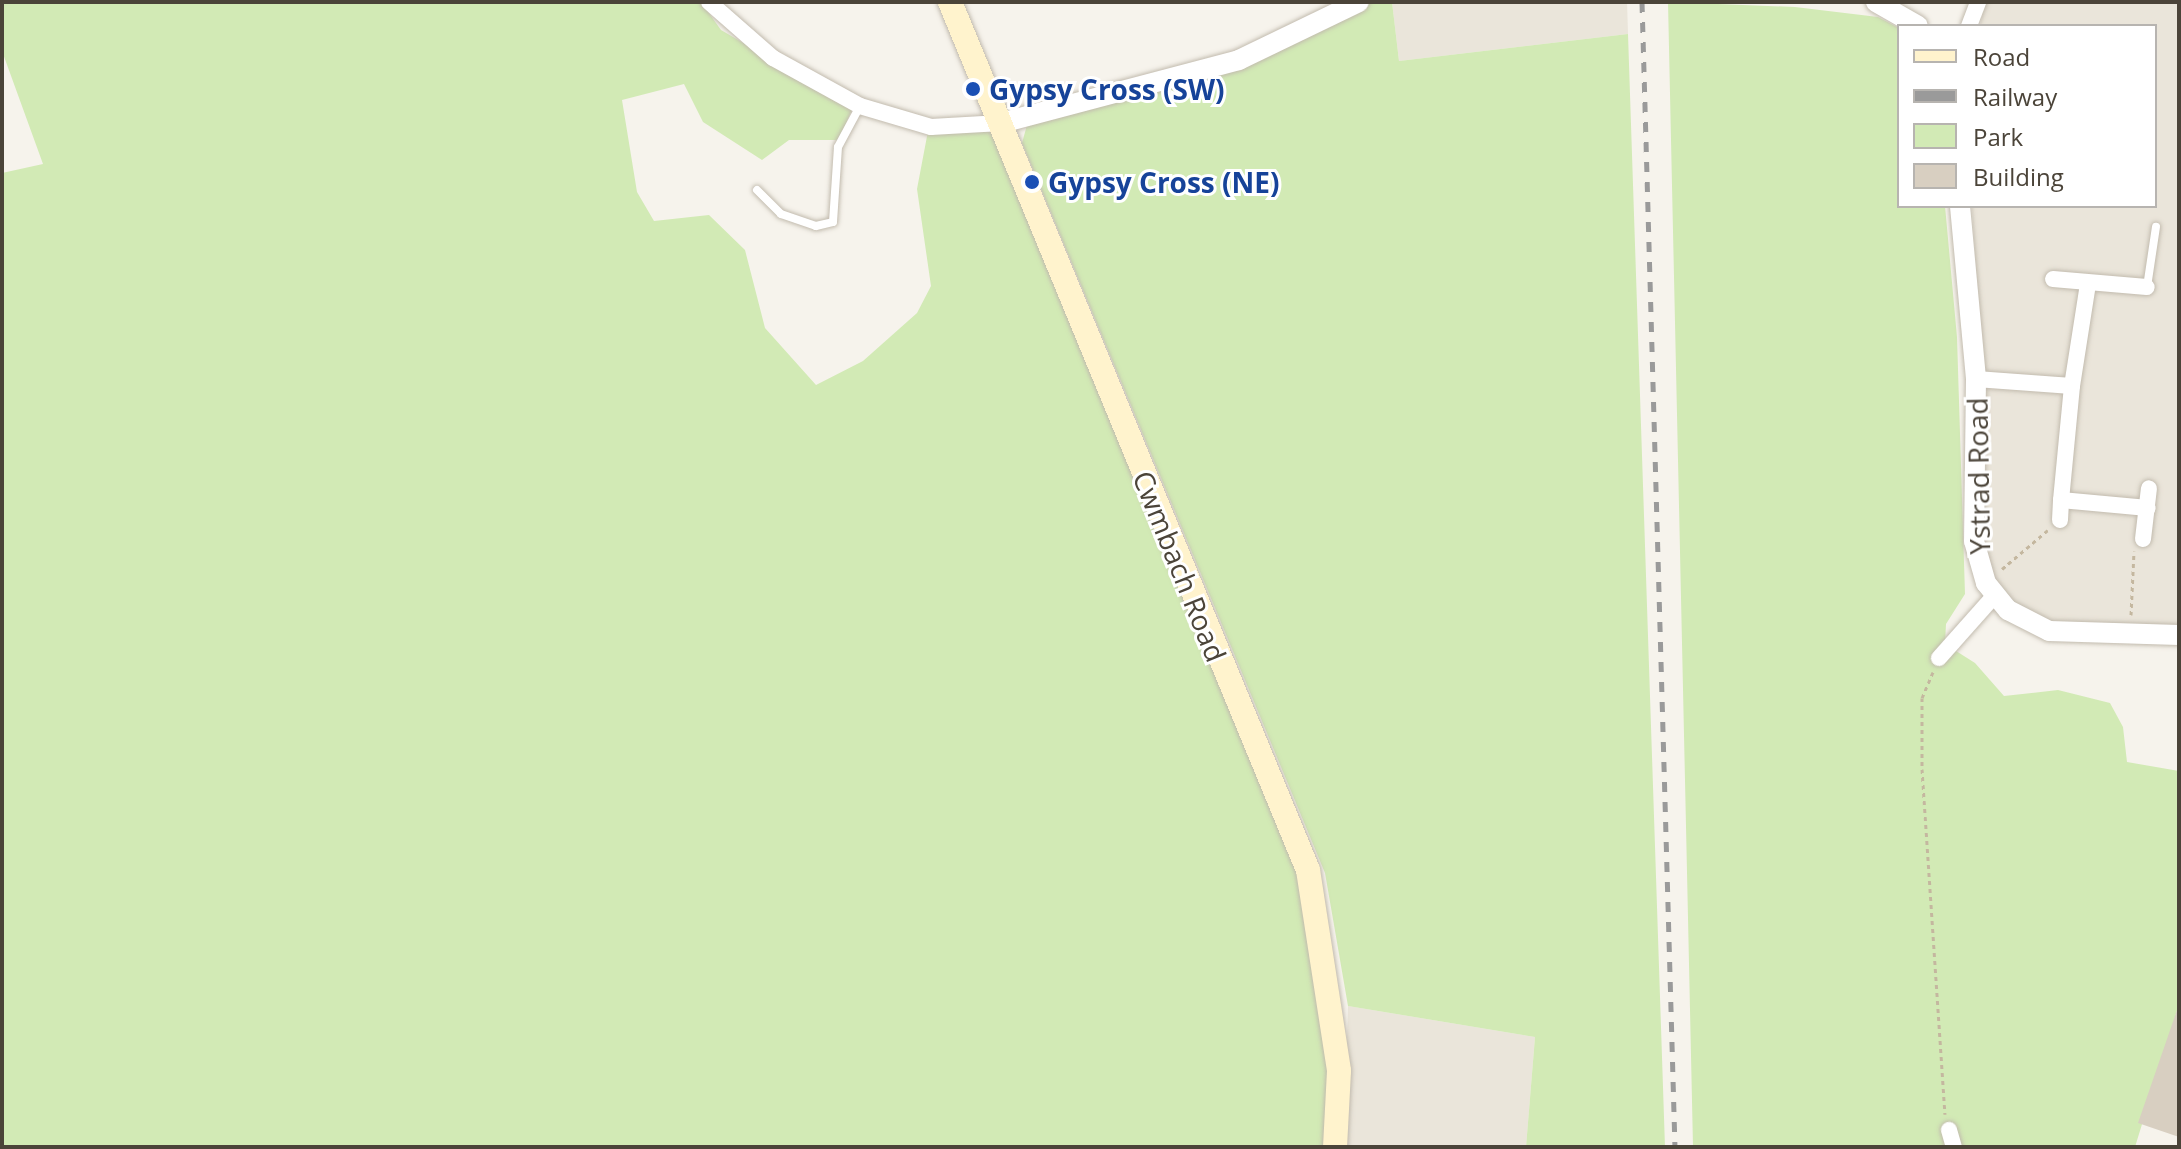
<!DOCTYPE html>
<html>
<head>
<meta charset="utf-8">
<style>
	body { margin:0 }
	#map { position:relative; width:2181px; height:1149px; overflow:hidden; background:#f6f3ec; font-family:"Open Sans",sans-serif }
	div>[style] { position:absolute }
	.residential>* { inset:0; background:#eae5da }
	.green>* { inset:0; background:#d2eab5 }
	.building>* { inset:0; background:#d8cfc1 }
	.path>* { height:3px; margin-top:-1.5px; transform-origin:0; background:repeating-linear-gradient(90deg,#c4b79f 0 4px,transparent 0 8px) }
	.roads { filter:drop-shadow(0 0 2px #c2bbae) drop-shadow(0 0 2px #c2bbae) }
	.service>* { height:8px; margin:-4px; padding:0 4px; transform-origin:4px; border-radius:4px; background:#fff }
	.minor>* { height:16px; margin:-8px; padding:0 8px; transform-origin:8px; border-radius:8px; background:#fff }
	.tertiary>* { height:20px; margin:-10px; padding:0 10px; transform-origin:10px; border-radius:10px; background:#fff }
	.secondary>* { height:24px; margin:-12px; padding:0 12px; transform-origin:12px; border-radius:12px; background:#fff3cd }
	.rail>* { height:5px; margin-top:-2.5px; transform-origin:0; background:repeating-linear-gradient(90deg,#9a9a9a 0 10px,transparent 0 20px) }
	.dots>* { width:22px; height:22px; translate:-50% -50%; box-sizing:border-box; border:4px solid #fff; border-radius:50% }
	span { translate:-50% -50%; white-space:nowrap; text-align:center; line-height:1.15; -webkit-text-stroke:6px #fff; paint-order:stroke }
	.transit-label { font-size:28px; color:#164399; font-weight:700 }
	.left { translate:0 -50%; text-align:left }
	.street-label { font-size:28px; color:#4b4439 }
	.frame { position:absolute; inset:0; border:4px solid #4b4439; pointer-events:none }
	.legend { position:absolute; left:1897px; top:24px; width:260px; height:184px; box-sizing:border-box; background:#fff; border:2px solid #b7b4b0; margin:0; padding:10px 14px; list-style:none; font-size:24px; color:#4b4439 }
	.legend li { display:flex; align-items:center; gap:16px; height:40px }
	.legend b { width:40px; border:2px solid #b7b4b0 }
</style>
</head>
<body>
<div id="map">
	<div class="residential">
		<div style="clip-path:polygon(1392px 2px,1627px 2px,1628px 34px,1399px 61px)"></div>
		<div style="clip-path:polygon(1985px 2px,2179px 2px,2179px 628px,2035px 620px,2000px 592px,1982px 544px,1986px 431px,1972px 206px,2155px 206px,2155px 26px,1980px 26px)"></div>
		<div style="clip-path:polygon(1348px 1006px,1535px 1037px,1526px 1147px,1344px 1147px)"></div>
	</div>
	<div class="green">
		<div style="clip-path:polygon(2px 2px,701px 2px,721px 30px,853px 107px,839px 140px,789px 140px,762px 160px,703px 122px,684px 84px,622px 100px,637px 192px,654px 221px,709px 215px,745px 250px,765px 328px,816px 385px,863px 361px,917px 313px,931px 286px,917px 189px,928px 131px,993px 132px,1299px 874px,1331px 1070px,1327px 1147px,2px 1147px,2px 173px,43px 164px,2px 51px)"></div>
		<div style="clip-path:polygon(1364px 2px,1392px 2px,1399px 61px,1628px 34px,1665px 1147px,1526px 1147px,1535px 1037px,1348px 1006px,1325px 873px,1022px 143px,1027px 125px,1241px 62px)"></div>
		<div style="clip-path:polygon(1668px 2px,1795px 7px,1878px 17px,1899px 28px,1899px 206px,1945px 206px,1957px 337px,1965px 594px,1946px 624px,1945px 644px,1975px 663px,2004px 696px,2058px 690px,2110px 703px,2123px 727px,2127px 762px,2179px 771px,2179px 1004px,2135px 1147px,1693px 1147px)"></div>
	</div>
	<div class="building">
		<div style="clip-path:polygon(2177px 1010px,2179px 1011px,2179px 1137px,2138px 1123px)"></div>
	</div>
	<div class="path">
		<div style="left:2002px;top:569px;width:60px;rotate:-40.3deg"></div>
		<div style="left:2131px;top:615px;width:64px;rotate:-87.3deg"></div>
		<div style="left:1933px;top:672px;width:28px;rotate:113deg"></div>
		<div style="left:1922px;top:698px;width:71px;rotate:90deg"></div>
		<div style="left:1922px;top:769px;width:346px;rotate:86.2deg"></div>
	</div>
	<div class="roads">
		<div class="service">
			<div style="left:757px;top:190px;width:34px;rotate:45deg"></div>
			<div style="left:781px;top:214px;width:37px;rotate:19deg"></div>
			<div style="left:816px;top:226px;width:17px;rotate:-13deg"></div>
			<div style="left:833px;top:222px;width:75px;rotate:-86.2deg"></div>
			<div style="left:838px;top:147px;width:47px;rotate:-61.8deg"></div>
			<div style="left:2147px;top:287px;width:61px;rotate:-81.5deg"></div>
		</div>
		<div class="minor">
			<div style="left:709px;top:2px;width:85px;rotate:41.2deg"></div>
			<div style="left:773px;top:58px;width:99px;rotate:28.9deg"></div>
			<div style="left:860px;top:106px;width:74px;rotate:16.5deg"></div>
			<div style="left:931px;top:127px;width:70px;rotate:-3.3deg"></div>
			<div style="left:1969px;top:26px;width:26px;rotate:-69deg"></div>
			<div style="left:2053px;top:279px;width:94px;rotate:4.9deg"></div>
			<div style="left:1976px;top:379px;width:96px;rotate:4.2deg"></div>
			<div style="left:2072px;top:386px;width:115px;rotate:95.5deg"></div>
			<div style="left:2061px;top:500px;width:87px;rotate:5.3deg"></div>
			<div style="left:2072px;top:386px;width:103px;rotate:-81.1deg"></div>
			<div style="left:2060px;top:520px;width:20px;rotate:-87deg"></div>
			<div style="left:2143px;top:539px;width:51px;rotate:-83.3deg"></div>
			<div style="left:1939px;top:658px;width:84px;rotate:-48.4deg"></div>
			<div style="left:1949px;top:1130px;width:18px;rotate:74deg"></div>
		</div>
		<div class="tertiary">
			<div style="left:1876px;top:2px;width:48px;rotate:29.7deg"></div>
			<div style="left:1001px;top:123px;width:246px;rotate:-14.8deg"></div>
			<div style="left:1239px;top:60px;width:133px;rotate:-25.8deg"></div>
			<div style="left:1960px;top:206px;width:174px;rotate:84.7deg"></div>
			<div style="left:1976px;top:379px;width:162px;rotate:90.7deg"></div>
			<div style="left:1974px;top:541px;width:44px;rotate:74.1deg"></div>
			<div style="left:1986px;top:583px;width:35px;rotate:51deg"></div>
			<div style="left:2008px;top:610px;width:46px;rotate:27.1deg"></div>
			<div style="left:2049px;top:631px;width:130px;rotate:1.8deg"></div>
		</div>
		<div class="secondary">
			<div style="left:950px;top:2px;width:939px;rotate:67.59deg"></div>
			<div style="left:1308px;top:870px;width:203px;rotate:81.2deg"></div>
			<div style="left:1339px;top:1071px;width:76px;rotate:93deg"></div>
		</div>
	</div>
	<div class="rail">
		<div style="left:1642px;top:2px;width:1145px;rotate:88.35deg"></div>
	</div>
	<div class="dots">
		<div style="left:973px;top:89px;background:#1a4fb4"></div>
		<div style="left:1032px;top:182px;background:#1a4fb4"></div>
	</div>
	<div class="transit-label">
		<span class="left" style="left:989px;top:89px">Gypsy Cross (SW)</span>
		<span class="left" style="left:1048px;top:182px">Gypsy Cross (NE)</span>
	</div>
	<div class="street-label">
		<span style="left:1978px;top:476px;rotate:-91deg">Ystrad Road</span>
		<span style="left:1180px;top:566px;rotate:68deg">Cwmbach Road</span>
	</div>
	<div class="frame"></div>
	<ul class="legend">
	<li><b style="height:10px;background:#fff3cd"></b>Road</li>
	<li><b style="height:10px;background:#9a9a9a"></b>Railway</li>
	<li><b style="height:22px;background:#d2eab5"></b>Park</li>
	<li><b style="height:22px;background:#d8cfc1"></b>Building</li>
	</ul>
</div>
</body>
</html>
